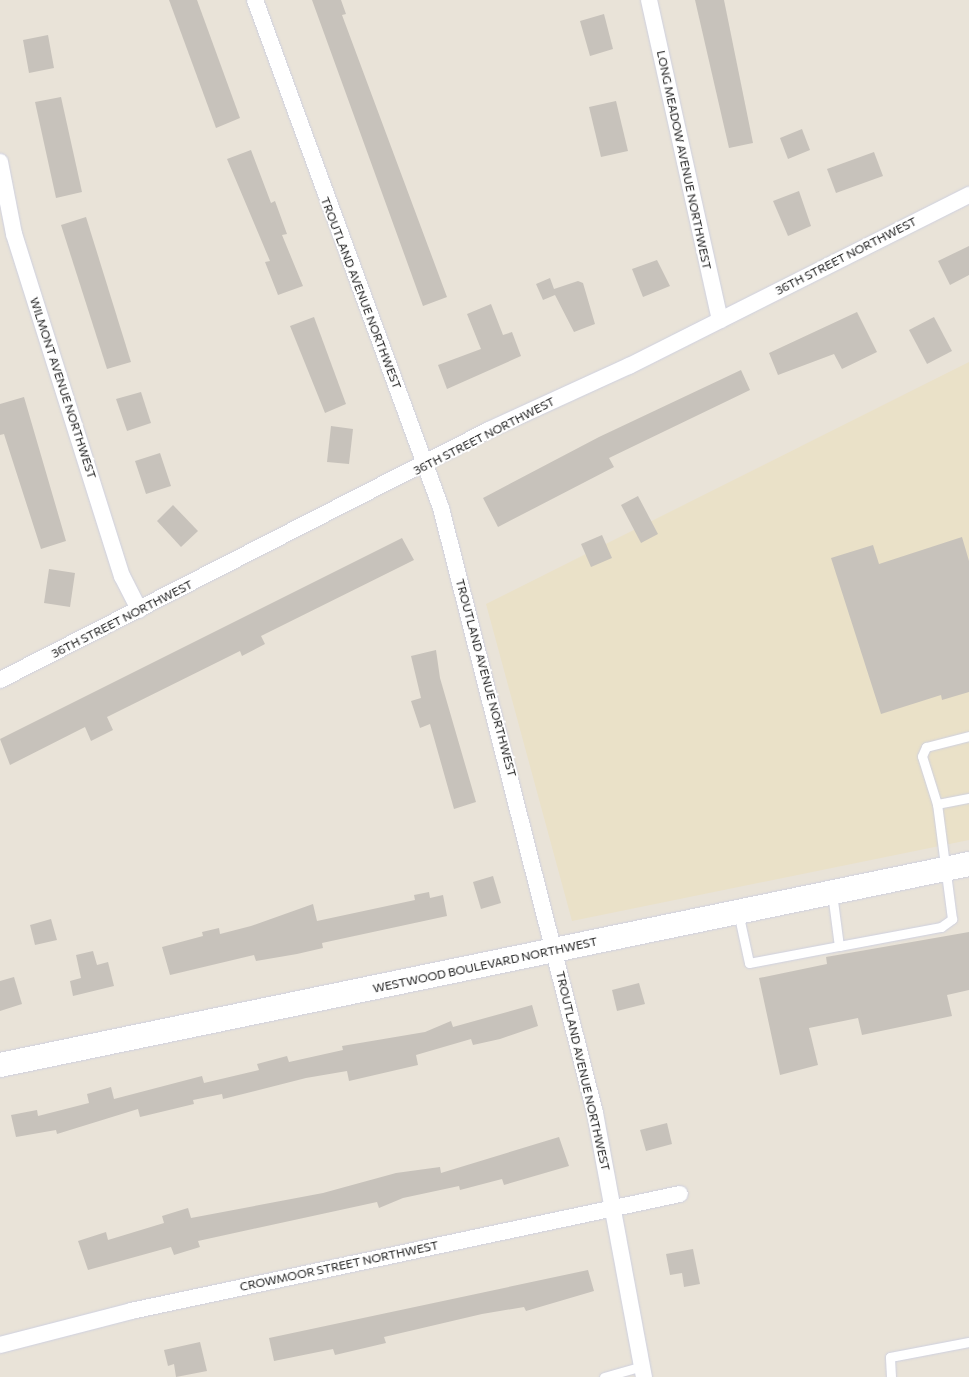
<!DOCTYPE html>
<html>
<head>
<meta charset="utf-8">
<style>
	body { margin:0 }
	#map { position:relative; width:969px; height:1377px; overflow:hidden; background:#e9e3d8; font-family:Commissioner,sans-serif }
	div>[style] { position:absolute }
	.education>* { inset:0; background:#eae1c8 }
	.building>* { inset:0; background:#c7c2bb }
	.roads { filter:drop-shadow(0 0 1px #ced0df) drop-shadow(0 0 1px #ced0df) }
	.lane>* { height:9px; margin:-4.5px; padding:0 4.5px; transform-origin:4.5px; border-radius:4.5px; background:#fff }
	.street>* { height:16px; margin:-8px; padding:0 8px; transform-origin:8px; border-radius:8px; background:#fff }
	.secondary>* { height:24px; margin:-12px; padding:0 12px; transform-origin:12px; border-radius:12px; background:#fff }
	span { translate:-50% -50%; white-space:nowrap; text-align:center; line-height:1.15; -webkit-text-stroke:4px #fff; paint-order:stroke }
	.street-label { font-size:12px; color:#262626 }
</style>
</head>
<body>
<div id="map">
	<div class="education">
		<div style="clip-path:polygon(969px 362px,969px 840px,572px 921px,486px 604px)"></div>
	</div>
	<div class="building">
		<div style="clip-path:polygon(169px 0,197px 0,240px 118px,216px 128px)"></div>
		<div style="clip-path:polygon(312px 0,341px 0,346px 14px,342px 15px,447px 297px,423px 306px)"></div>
		<div style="clip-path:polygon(695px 0,724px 0,753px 143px,729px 148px)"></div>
		<div style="clip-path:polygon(604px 14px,613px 49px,590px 56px,580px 21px)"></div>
		<div style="clip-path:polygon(48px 35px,54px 68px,29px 73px,23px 40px)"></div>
		<div style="clip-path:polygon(61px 97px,82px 192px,56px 198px,35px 102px)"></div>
		<div style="clip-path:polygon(616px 101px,628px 151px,601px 157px,589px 107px)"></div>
		<div style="clip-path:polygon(802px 129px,810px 150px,788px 159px,780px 138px)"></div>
		<div style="clip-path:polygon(251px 150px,271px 203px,275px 201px,287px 234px,282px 235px,303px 286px,278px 295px,265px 262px,270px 261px,227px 159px)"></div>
		<div style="clip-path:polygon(874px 152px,883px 176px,836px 193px,827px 169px)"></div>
		<div style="clip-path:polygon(799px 191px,811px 226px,788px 236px,773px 201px)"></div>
		<div style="clip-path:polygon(86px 217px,131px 362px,107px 369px,61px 225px)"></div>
		<div style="clip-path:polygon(969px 246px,969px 275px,950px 285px,938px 261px)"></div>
		<div style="clip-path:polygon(657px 260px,670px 286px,643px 297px,632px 269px)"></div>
		<div style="clip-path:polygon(550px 278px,554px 289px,578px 281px,583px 283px,595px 324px,574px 332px,555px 295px,543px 300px,536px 284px)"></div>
		<div style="clip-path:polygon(491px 304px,503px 335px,512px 332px,521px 356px,447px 389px,438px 365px,481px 349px,467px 314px)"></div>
		<div style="clip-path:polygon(857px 312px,877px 352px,842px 369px,834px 354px,778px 375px,769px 353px)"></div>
		<div style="clip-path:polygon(314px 317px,346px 404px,325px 413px,290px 326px)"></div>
		<div style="clip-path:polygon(934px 317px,952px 351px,927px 364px,909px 330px)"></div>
		<div style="clip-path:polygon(741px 370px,750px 390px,609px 458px,614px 467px,498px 527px,483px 498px,599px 437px)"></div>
		<div style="clip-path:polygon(141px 392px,151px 423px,127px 431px,116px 399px)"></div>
		<div style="clip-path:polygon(24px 397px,66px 541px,41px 549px,4px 434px,0 435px,0 404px)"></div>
		<div style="clip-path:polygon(331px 426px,353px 429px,349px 464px,327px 462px)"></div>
		<div style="clip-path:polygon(160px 453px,171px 486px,146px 494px,135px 461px)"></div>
		<div style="clip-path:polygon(638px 496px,658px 534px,641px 543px,621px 505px)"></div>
		<div style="clip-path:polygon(173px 505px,198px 531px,181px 547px,157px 521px)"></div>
		<div style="clip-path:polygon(602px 535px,612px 558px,591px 567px,581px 544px)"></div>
		<div style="clip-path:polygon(962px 537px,969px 561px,969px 692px,942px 700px,941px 695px,881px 714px,831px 558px,873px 545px,879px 564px)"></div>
		<div style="clip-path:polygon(402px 538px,414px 560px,261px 636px,265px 644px,242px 656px,240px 651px,107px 717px,113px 730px,91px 741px,85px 727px,10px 765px,0 739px)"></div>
		<div style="clip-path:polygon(49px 569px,75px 573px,70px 607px,44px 603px)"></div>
		<div style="clip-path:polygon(436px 650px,440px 678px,476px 802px,454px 809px,430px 724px,420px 728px,411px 701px,421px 698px,411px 656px)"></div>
		<div style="clip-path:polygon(493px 876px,501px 903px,481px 909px,473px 882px)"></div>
		<div style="clip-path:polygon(429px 892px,430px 898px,443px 895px,447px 916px,322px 943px,323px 948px,297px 954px,256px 961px,254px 955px,170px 975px,162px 947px,203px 936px,202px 932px,219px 928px,220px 934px,251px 926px,313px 904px,317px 921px,415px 900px,414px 895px)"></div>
		<div style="clip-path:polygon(51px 919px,57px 940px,35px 945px,30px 925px)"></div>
		<div style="clip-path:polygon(969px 932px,969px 990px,947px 995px,952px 1016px,862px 1035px,858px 1018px,809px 1028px,818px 1065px,780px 1075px,759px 978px,827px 964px,826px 957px)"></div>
		<div style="clip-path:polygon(93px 951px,97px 965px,108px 962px,114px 986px,73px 996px,70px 981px,81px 978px,76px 955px)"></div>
		<div style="clip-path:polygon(14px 977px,22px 1004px,0 1011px,0 981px)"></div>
		<div style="clip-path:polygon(639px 983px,645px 1004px,617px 1011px,612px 990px)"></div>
		<div style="clip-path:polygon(532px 1005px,538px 1026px,500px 1039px,473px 1045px,471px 1039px,416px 1055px,418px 1065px,349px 1081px,347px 1071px,306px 1078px,223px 1099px,222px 1094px,193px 1100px,194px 1104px,140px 1117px,138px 1109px,57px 1134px,56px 1130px,16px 1137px,11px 1115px,37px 1110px,38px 1116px,89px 1103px,87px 1094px,111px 1087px,114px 1099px,202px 1076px,204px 1083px,259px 1070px,257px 1064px,287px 1056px,289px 1062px,343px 1050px,342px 1046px,425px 1032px,451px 1021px,453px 1027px)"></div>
		<div style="clip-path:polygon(667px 1123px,672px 1144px,646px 1151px,640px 1130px)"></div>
		<div style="clip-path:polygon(559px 1137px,569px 1166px,504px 1185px,502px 1179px,460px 1190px,459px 1186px,403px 1198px,379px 1208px,377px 1202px,198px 1241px,200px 1247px,174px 1255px,171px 1247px,88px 1270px,78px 1241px,106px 1232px,108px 1240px,164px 1223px,162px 1216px,188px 1208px,191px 1218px,323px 1193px,396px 1173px,440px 1167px,441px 1173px)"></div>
		<div style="clip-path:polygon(693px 1249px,700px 1284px,684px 1287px,682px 1273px,670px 1275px,666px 1254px)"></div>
		<div style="clip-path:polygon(588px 1270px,594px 1291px,526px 1311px,524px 1307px,482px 1314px,384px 1337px,386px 1343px,335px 1355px,333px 1349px,274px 1361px,269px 1338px)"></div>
		<div style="clip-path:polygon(200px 1342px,207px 1371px,176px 1377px,174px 1364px,168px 1366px,164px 1350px)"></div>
	</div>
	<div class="roads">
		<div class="lane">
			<div style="left:937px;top:804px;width:33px;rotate:-11deg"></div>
			<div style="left:832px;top:893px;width:53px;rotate:82.5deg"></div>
			<div style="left:839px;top:946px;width:104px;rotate:-10.6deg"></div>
			<div style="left:941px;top:927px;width:14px;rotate:-36deg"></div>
			<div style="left:952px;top:919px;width:116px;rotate:-97.4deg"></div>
			<div style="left:937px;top:804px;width:50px;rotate:-107.4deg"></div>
			<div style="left:922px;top:756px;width:10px;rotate:-66deg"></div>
			<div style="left:926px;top:747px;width:44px;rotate:-14.3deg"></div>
			<div style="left:738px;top:912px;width:52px;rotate:77.8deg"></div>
			<div style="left:749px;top:963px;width:92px;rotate:-10.7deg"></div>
			<div style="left:604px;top:1377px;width:40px;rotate:-16deg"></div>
			<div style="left:891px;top:1377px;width:20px;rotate:-93deg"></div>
			<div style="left:890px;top:1357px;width:80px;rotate:-10.8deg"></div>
		</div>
		<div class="street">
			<div style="left:255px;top:0;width:541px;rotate:69.89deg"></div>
			<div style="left:441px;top:508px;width:624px;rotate:75.72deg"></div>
			<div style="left:595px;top:1113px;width:269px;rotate:79.5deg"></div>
			<div style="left:649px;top:0;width:328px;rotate:77.5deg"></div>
			<div style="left:0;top:162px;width:73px;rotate:79deg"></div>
			<div style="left:14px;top:234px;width:359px;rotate:72.5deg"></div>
			<div style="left:122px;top:576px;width:38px;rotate:63deg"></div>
			<div style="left:0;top:680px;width:549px;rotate:-27.08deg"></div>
			<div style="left:489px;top:430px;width:154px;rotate:-24.6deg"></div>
			<div style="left:629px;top:366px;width:381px;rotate:-26.7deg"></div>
			<div style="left:0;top:1345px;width:135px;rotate:-14.5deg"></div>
			<div style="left:131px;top:1311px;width:561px;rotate:-12.03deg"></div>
		</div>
		<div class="secondary">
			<div style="left:0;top:1065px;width:990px;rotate:-11.72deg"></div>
		</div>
	</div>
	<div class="street-label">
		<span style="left:684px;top:160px;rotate:78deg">LONG MEADOW AVENUE NORTHWEST</span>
		<span style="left:846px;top:256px;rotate:-27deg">36TH STREET NORTHWEST</span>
		<span style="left:361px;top:293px;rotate:69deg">TROUTLAND AVENUE NORTHWEST</span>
		<span style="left:63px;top:388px;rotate:72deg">WILMONT AVENUE NORTHWEST</span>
		<span style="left:484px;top:436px;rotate:-27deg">36TH STREET NORTHWEST</span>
		<span style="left:122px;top:619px;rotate:-27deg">36TH STREET NORTHWEST</span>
		<span style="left:486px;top:678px;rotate:75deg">TROUTLAND AVENUE NORTHWEST</span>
		<span style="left:485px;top:965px;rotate:-12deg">WESTWOOD BOULEVARD NORTHWEST</span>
		<span style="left:583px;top:1071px;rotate:77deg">TROUTLAND AVENUE NORTHWEST</span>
		<span style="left:339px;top:1266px;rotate:-12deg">CROWMOOR STREET NORTHWEST</span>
	</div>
</div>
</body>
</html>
